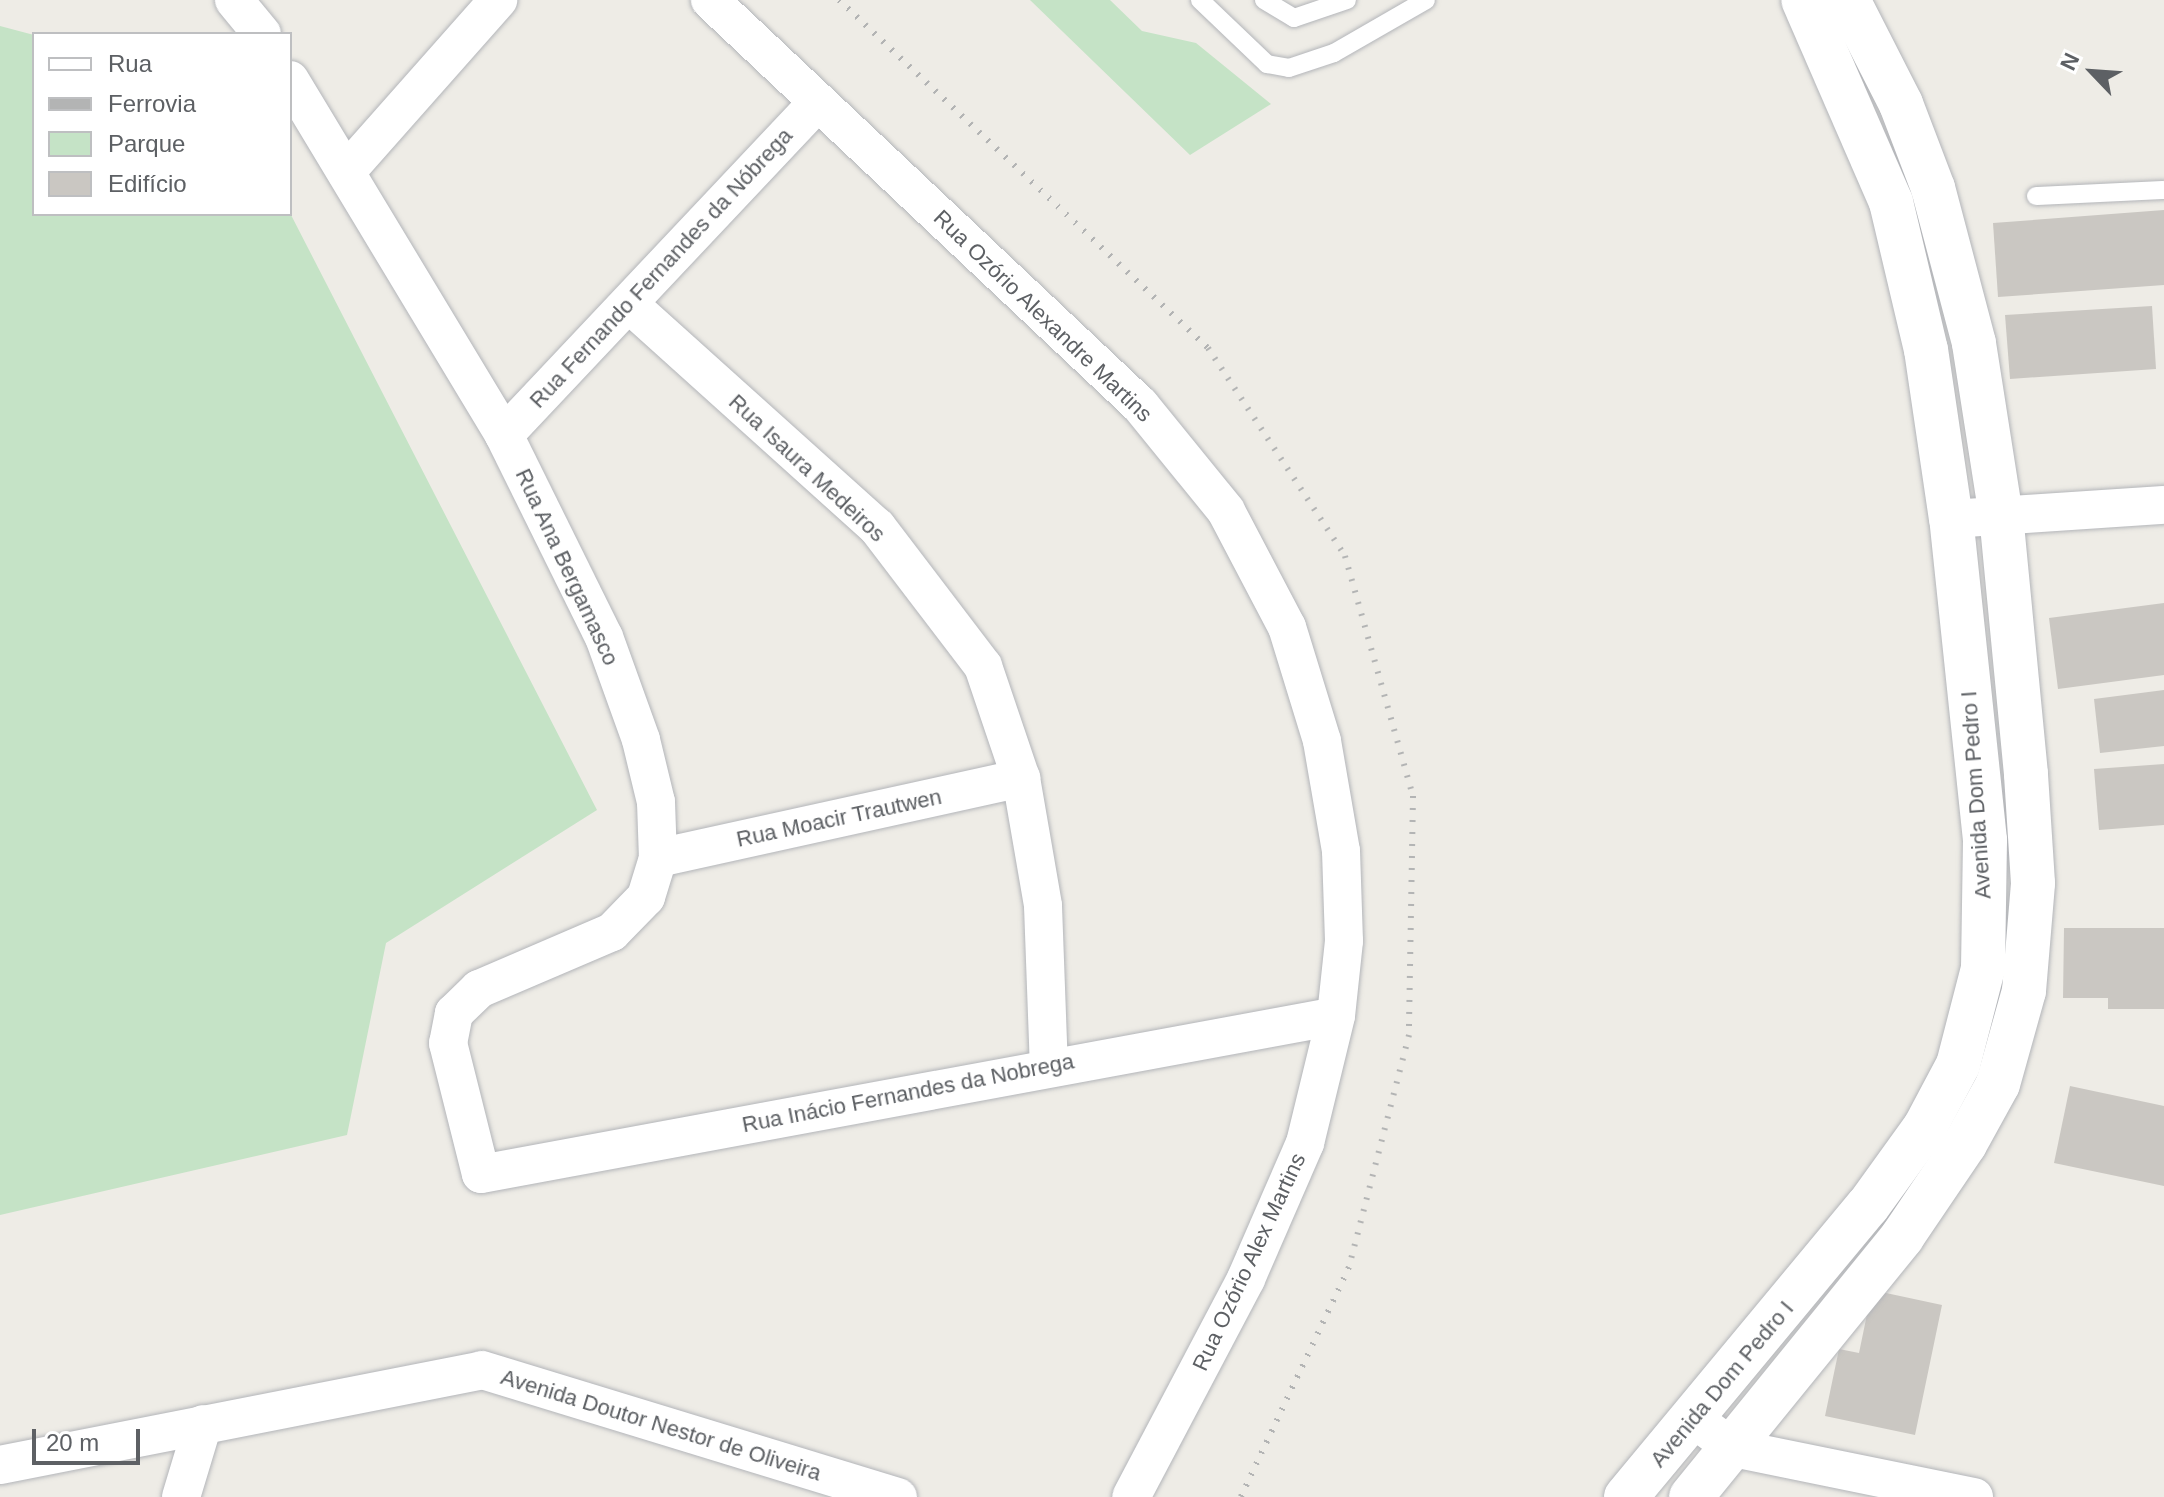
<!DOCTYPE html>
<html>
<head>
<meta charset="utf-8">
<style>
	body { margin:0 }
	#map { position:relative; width:2164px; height:1497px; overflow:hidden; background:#eeece6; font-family:Arial,sans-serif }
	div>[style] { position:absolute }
	.green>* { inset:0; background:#c5e3c6 }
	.building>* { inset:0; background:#cac7c2 }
	.roads { filter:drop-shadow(0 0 2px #b3b5b9) drop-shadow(0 0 2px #b3b5b9) }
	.service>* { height:18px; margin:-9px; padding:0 9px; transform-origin:9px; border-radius:9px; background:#fff }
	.minor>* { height:38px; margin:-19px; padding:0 19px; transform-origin:19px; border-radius:19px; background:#fff }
	.tertiary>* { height:44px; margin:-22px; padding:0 22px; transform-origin:22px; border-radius:22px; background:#fff }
	.rail>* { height:6px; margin-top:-3px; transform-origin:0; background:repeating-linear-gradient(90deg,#b3b4b4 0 2px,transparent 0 12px) }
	span { translate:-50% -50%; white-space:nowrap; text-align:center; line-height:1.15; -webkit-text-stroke:6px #fff; paint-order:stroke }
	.street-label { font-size:22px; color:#5d6064 }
	.legend { position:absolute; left:32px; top:32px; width:260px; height:184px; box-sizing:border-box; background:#fff; border:2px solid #bebfc1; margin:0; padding:10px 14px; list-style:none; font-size:24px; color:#5d6064 }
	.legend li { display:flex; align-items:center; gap:16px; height:40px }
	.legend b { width:40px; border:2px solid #bebfc1 }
	.north { position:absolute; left:2052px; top:32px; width:80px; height:80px; -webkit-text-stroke:6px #fff; paint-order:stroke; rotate:295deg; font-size:22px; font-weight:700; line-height:32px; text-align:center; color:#5d6064 }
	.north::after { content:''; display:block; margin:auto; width:28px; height:36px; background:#5d6064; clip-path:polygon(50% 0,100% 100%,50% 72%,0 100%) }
	.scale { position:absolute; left:32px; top:1429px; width:108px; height:36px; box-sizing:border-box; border:4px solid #5d6064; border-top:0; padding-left:10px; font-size:24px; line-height:28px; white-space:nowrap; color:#5d6064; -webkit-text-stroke:6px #fff; paint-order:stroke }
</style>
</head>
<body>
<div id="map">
	<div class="green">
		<div style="clip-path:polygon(1030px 0,1110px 0,1142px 31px,1196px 43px,1271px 104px,1190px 155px)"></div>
		<div style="clip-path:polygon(0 26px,34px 35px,34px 214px,290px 213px,597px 810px,386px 943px,347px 1135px,0 1215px)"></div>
	</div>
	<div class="building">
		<div style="clip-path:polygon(2164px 210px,2164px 285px,1998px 297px,1993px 223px)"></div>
		<div style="clip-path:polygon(2152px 306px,2156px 369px,2010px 379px,2005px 315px)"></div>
		<div style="clip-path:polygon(2164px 603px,2164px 675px,2058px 689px,2049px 618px)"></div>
		<div style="clip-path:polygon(2164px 690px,2164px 746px,2100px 753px,2094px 699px)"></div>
		<div style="clip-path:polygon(2164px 764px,2164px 825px,2099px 830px,2094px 769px)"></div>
		<div style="clip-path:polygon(2064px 928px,2164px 928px,2164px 1009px,2108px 1009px,2108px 998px,2063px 998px)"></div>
		<div style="clip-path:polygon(2070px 1086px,2164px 1106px,2164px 1186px,2054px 1163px)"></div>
		<div style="clip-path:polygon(1872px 1290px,1942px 1305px,1915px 1435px,1825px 1416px,1839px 1349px,1859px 1353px)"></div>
	</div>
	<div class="roads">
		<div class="service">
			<div style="left:1200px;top:0;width:93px;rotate:43.7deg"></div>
			<div style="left:1267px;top:64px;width:22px;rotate:10deg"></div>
			<div style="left:1289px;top:68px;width:47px;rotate:-18.4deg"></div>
			<div style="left:1334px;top:53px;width:106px;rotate:-29.9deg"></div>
			<div style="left:1264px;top:0;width:35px;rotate:31deg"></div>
			<div style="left:1294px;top:18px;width:56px;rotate:-18.8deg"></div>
			<div style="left:2036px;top:196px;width:128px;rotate:-2.7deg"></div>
		</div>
		<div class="minor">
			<div style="left:234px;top:0;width:44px;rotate:50.5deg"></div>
			<div style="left:710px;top:0;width:591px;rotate:43.29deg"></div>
			<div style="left:1140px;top:405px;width:136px;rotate:50.9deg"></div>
			<div style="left:1226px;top:511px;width:131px;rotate:62.3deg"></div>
			<div style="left:1287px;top:627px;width:119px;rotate:72.9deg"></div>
			<div style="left:1322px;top:741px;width:112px;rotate:80.2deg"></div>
			<div style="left:1341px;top:851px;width:90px;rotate:88.1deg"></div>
			<div style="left:1344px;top:941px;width:75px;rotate:96.1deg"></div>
			<div style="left:1336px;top:1016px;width:131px;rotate:103.7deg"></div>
			<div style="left:1305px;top:1143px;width:148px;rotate:113.5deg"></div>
			<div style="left:1246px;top:1279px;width:246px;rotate:117.8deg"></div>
			<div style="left:290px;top:80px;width:415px;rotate:58.9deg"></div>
			<div style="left:504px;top:435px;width:225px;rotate:63.7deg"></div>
			<div style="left:604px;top:637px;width:109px;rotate:70.2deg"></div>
			<div style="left:641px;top:740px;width:64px;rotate:76.4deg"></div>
			<div style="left:656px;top:802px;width:56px;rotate:88deg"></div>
			<div style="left:658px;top:858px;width:41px;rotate:107.1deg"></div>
			<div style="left:646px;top:897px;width:49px;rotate:134.2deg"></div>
			<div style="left:612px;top:932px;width:145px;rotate:156.8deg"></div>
			<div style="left:479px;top:989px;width:35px;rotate:136deg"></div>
			<div style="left:454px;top:1013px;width:31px;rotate:101deg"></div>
			<div style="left:448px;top:1043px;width:135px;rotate:75.9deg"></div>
			<div style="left:481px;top:1174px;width:869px;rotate:-10.47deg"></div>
			<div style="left:346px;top:172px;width:230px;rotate:-48.5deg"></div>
			<div style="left:629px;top:304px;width:334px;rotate:42deg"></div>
			<div style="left:877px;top:527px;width:175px;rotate:52.7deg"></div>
			<div style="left:983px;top:666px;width:118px;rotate:71.3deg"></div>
			<div style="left:1021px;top:778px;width:130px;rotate:80.2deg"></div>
			<div style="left:1043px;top:906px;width:160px;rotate:87.9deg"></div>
			<div style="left:504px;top:435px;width:458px;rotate:-46.7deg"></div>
			<div style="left:1951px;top:519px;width:213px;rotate:-3.8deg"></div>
			<div style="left:658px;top:858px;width:372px;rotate:-12.4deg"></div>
			<div style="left:1695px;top:1420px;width:47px;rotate:36.4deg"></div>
			<div style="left:1733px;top:1448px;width:246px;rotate:11.5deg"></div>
			<div style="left:0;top:1465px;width:491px;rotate:-11.1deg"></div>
			<div style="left:482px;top:1370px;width:435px;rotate:17deg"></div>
			<div style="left:181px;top:1497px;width:76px;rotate:-73.2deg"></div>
		</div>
		<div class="tertiary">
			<div style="left:1626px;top:1497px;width:378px;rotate:-50.3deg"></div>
			<div style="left:1868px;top:1206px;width:97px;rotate:-54.2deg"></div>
			<div style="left:1925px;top:1127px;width:70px;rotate:-62deg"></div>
			<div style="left:1958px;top:1065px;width:100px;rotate:-75.5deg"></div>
			<div style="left:1983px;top:968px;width:128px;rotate:-89.1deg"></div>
			<div style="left:1985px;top:840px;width:323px;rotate:-96deg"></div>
			<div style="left:1951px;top:519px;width:171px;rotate:-98.4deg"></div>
			<div style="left:1926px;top:350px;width:152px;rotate:-103.3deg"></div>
			<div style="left:1891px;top:202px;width:220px;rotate:-113.5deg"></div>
			<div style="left:1691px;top:1497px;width:335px;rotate:-50.9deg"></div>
			<div style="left:1902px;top:1237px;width:112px;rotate:-55.9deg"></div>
			<div style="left:1965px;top:1144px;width:68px;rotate:-61.2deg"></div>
			<div style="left:1998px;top:1084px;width:97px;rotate:-74.4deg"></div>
			<div style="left:2024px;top:991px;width:108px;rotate:-85.2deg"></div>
			<div style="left:2033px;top:883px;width:109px;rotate:-93.7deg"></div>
			<div style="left:2026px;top:774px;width:259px;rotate:-95.5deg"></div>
			<div style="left:2001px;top:516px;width:175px;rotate:-98.9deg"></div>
			<div style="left:1974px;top:343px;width:160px;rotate:-104.8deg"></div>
			<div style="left:1933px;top:188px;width:90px;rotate:-110.9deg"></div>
			<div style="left:1901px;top:104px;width:117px;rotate:-117deg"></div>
		</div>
	</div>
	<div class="rail">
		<div style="left:839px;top:0;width:507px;rotate:43.32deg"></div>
		<div style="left:1208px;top:348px;width:249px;rotate:56.6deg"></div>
		<div style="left:1345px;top:556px;width:249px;rotate:74.2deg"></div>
		<div style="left:1413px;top:796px;width:239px;rotate:91deg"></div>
		<div style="left:1409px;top:1035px;width:240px;rotate:104.5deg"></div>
		<div style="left:1349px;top:1267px;width:254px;rotate:115.2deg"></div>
	</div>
	<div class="street-label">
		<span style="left:661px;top:268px;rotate:-47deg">Rua Fernando Fernandes da Nóbrega</span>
		<span style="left:1043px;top:316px;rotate:44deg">Rua Ozório Alexandre Martins</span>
		<span style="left:807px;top:468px;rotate:43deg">Rua Isaura Medeiros</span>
		<span style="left:567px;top:567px;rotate:65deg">Rua Ana Bergamasco</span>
		<span style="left:1976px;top:795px;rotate:-94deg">Avenida Dom Pedro I</span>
		<span style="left:839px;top:818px;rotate:-12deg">Rua Moacir Trautwen</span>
		<span style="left:908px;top:1093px;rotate:-11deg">Rua Inácio Fernandes da Nobrega</span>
		<span style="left:1249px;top:1262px;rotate:-65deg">Rua Ozório Alex Martins</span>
		<span style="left:1722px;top:1384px;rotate:-50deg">Avenida Dom Pedro I</span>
		<span style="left:661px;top:1425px;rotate:17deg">Avenida Doutor Nestor de Oliveira</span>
	</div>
	<ul class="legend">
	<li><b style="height:10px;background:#fff"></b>Rua</li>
	<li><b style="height:10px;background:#b3b4b4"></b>Ferrovia</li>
	<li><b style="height:22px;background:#c5e3c6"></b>Parque</li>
	<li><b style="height:22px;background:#cac7c2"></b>Edifício</li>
	</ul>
	<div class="north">N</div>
	<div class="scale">20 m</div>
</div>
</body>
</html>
